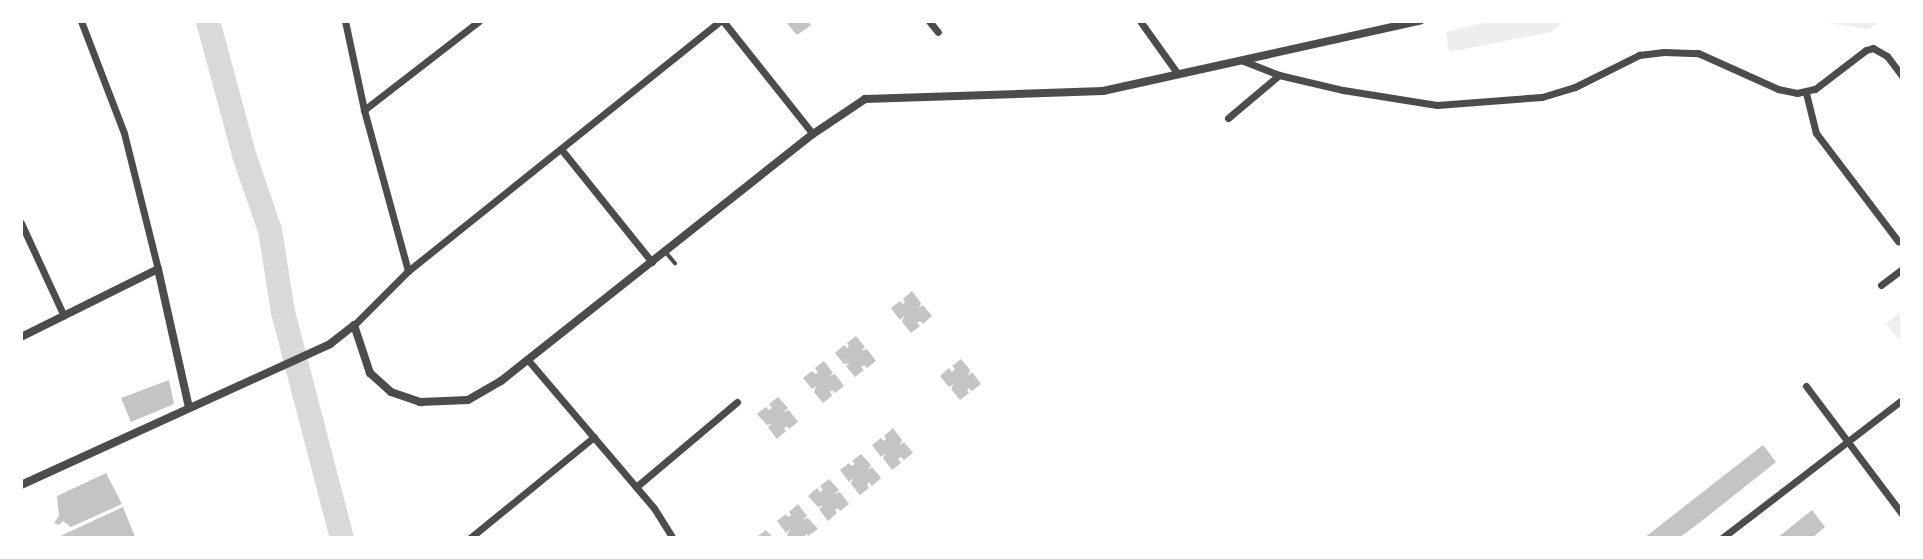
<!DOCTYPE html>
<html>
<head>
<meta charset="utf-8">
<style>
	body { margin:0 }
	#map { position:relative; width:1923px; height:559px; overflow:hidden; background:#fff; font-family:Cabin,sans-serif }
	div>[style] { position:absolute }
	.green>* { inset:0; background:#eee }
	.river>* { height:24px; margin:-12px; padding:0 12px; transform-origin:12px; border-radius:12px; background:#d9d9d9 }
	.building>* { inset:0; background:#c4c4c4 }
	.service>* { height:3.5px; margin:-1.75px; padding:0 1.75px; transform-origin:1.75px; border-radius:1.75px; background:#4c4c4c }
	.minor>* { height:7px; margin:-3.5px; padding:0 3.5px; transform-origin:3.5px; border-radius:3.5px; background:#4c4c4c }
	.tertiary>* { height:8px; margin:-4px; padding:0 4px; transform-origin:4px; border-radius:4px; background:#4c4c4c }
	span { translate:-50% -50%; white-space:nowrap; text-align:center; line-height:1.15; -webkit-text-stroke:7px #fff; paint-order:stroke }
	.frame { position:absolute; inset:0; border:23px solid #fff; pointer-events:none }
</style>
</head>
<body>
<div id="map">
	<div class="green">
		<div style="clip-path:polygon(1491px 21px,1564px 21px,1551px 32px,1449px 52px,1446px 32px)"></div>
		<div style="clip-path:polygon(1815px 21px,1881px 21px,1868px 29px)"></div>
		<div style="clip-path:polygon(1902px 311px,1902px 343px,1886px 324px)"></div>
	</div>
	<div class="river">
		<div style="left:208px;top:21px;width:142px;rotate:74.9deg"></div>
		<div style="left:245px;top:158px;width:76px;rotate:70.9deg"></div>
		<div style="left:270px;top:230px;width:83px;rotate:81deg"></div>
		<div style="left:283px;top:312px;width:234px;rotate:75.4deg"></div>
	</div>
	<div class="building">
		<div style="clip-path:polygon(785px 21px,808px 21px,811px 25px,797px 35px)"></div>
		<div style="clip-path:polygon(912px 291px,921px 303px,919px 308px,923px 305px,932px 316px,923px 324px,920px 321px,917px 323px,920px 326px,911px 333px,902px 322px,904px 316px,900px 320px,891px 308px,900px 301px,903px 304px,905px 302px,903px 299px)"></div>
		<div style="clip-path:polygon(856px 336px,865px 347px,861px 351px,867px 349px,876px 361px,867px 368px,864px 365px,861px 367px,864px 370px,855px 377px,846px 366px,850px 363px,844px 364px,835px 353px,844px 345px,847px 348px,849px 346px,847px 343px)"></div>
		<div style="clip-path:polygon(961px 359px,970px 370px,968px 376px,972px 372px,981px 384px,972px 391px,969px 388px,967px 390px,969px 393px,960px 400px,951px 389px,954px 384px,949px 387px,940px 376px,949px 368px,952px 372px,955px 369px,952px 366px)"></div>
		<div style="clip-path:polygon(824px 361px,833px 373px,829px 376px,835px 374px,844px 386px,835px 393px,832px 390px,830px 392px,832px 396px,823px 403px,814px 392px,816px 386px,812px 389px,803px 378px,812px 371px,815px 374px,818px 372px,815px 368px)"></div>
		<div style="clip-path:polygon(169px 380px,174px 404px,131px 422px,121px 398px)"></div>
		<div style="clip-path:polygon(778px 397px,788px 408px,783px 412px,789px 410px,798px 422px,789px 429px,787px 426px,784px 428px,786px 431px,777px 439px,768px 427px,772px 424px,767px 425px,757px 414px,766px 407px,769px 410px,772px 408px,769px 404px)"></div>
		<div style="clip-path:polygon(893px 428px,902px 440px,900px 445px,904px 442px,913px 453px,904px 460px,901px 457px,898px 459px,901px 463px,892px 470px,883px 458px,885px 453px,881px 457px,872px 445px,881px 438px,884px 441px,886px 439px,884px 436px)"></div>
		<div style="clip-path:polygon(1763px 445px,1776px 462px,1703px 520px,1679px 538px,1644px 538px)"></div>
		<div style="clip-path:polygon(861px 454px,871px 465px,868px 470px,872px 467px,881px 478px,872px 486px,869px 482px,867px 485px,869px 488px,860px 495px,851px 484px,853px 478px,849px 482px,840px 470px,849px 463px,852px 466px,855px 464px,852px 461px)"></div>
		<div style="clip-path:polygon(106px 473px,122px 504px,71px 527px,63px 521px,59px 525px,54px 523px,59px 516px,57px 496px)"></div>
		<div style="clip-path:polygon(829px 479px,839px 490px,834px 494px,840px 492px,849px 504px,840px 511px,838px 508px,835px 510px,837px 513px,828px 521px,819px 509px,823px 506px,818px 507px,808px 496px,817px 488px,820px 492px,823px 490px,820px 486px)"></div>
		<div style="clip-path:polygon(798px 504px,807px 516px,803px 519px,808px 518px,818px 529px,808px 536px,806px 533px,805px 538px,790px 538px,787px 535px,790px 529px,786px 533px,777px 521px,786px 514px,788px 517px,791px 515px,789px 512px)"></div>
		<div style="clip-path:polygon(123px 507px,135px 537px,56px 538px)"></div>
		<div style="clip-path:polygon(1812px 510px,1825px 527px,1812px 538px,1777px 538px)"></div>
		<div style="clip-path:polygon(766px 530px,773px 538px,755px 538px)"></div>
	</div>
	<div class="service">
		<div style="left:665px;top:251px;width:16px;rotate:50deg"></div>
	</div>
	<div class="minor">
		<div style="left:81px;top:21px;width:120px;rotate:69deg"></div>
		<div style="left:124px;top:133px;width:140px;rotate:76deg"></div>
		<div style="left:345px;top:21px;width:91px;rotate:77.9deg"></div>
		<div style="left:364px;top:110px;width:167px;rotate:74.7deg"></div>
		<div style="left:723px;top:21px;width:144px;rotate:51.5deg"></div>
		<div style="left:929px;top:21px;width:14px;rotate:51deg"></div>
		<div style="left:1140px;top:21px;width:65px;rotate:54.4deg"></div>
		<div style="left:1241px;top:60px;width:41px;rotate:21.5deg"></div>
		<div style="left:1279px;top:75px;width:66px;rotate:13.2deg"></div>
		<div style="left:1343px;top:90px;width:95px;rotate:9.1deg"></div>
		<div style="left:1437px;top:105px;width:105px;rotate:-4.4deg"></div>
		<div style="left:1542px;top:97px;width:34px;rotate:-17deg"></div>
		<div style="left:1575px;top:87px;width:72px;rotate:-26.6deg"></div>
		<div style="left:1639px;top:55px;width:25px;rotate:-7deg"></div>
		<div style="left:1664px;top:52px;width:34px;rotate:2deg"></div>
		<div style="left:1698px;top:53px;width:88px;rotate:24.2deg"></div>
		<div style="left:1778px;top:89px;width:19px;rotate:12deg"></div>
		<div style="left:1797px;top:93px;width:18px;rotate:-13deg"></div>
		<div style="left:1815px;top:89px;width:64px;rotate:-37.4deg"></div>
		<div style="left:1866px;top:50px;width:7px;rotate:-16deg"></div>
		<div style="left:1873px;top:48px;width:16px;rotate:30deg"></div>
		<div style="left:1887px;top:56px;width:25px;rotate:53deg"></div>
		<div style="left:1806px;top:93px;width:41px;rotate:76deg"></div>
		<div style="left:1816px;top:133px;width:136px;rotate:52.8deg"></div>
		<div style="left:364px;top:110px;width:145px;rotate:-37.7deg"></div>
		<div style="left:1228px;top:118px;width:67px;rotate:-40.1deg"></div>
		<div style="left:561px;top:149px;width:145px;rotate:51.2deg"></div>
		<div style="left:21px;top:223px;width:102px;rotate:65.2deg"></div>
		<div style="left:1881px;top:285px;width:26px;rotate:-37deg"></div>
		<div style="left:354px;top:325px;width:76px;rotate:-45deg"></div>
		<div style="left:408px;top:271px;width:400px;rotate:-38.7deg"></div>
		<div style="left:528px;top:360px;width:194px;rotate:49.6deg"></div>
		<div style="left:654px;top:508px;width:36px;rotate:58deg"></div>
		<div style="left:1806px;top:386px;width:160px;rotate:53.1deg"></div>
		<div style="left:636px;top:487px;width:132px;rotate:-40.1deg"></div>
		<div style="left:470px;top:538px;width:160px;rotate:-39.2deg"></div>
		<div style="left:1722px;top:538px;width:227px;rotate:-37.5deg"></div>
	</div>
	<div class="tertiary">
		<div style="left:21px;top:337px;width:153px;rotate:-26.4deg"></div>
		<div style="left:158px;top:269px;width:142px;rotate:77.4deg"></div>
		<div style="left:21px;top:485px;width:340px;rotate:-24.5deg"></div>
		<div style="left:330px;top:344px;width:31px;rotate:-38deg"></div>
		<div style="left:354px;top:325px;width:51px;rotate:71.6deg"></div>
		<div style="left:370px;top:373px;width:28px;rotate:42deg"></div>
		<div style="left:391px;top:392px;width:31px;rotate:19deg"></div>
		<div style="left:420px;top:402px;width:48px;rotate:-2.4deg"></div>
		<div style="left:468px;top:400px;width:38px;rotate:-30deg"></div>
		<div style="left:501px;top:381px;width:398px;rotate:-38.4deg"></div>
		<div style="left:813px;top:134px;width:63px;rotate:-33.9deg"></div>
		<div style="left:865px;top:99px;width:238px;rotate:-1.9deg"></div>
		<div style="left:1103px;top:91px;width:325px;rotate:-12.5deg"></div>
	</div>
	<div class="frame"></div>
</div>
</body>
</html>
